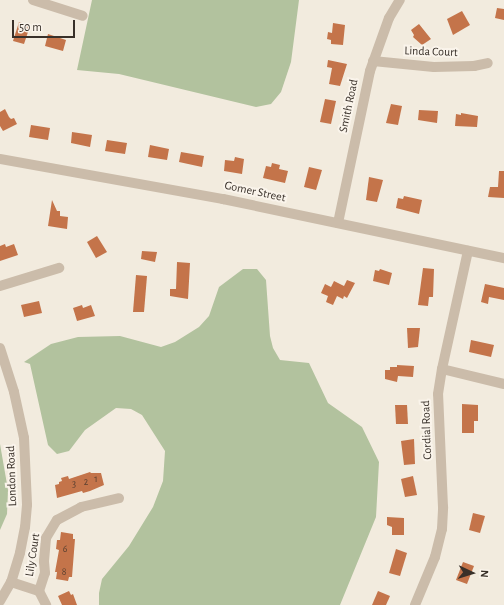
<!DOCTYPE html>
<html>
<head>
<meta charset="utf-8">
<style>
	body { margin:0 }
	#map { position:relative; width:504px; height:605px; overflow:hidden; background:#f2ebde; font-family:"Alegreya Sans",sans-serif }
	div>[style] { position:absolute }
	.green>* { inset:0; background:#b2c29e }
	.building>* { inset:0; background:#c4744a }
	.minor>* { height:10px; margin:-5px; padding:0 5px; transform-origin:5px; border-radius:5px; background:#cbbcaa }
	.tertiary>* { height:10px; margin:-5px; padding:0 5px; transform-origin:5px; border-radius:5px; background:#cbbcaa }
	span { translate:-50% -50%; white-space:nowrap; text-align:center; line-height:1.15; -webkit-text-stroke:4px #faf4eb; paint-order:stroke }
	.number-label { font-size:10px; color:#5b4131 }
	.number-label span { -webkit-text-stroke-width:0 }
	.street-label { font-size:12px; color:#383029 }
	.north { position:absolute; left:452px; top:553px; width:40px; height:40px; -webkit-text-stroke:3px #faf4eb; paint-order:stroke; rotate:94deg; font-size:11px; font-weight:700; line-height:16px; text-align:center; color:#383029 }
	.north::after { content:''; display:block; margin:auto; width:14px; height:18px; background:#383029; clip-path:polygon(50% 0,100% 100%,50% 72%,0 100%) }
	.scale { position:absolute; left:12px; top:20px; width:63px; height:18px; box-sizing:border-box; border:2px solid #383029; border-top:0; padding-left:5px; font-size:12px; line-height:14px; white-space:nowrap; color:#383029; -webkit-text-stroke:3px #faf4eb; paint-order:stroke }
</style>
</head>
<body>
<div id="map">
	<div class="green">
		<div style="clip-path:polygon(92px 0,299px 0,291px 62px,281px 92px,271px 104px,256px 107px,119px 74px,77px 70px)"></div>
		<div style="clip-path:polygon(243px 269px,257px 269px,266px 280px,270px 336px,273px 348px,280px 360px,309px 363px,328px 403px,362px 427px,379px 462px,376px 517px,340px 605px,99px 605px,99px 593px,102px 579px,129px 546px,153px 507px,163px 481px,165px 451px,142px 415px,131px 409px,116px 408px,85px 430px,69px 451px,57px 454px,48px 445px,30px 364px,24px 362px,51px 344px,78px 337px,120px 336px,161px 347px,175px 342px,199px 327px,209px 316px,219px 287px)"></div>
		<div style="clip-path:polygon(0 444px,8px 490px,7px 514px,0 530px)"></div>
	</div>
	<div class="building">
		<div style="clip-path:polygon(497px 8px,504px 9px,504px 20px,495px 18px)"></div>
		<div style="clip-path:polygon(462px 11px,470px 25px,453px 35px,447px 19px)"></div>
		<div style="clip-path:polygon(19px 22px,30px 26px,24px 44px,13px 41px)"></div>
		<div style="clip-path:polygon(333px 23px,345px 25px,343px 45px,331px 44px,331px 40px,327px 39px,328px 32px,332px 33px)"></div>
		<div style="clip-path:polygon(419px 24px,431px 39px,422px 45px,413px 37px,414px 35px,411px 30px)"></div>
		<div style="clip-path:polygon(48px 34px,66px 40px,63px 51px,45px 46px)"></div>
		<div style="clip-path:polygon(328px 60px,347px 64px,340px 86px,329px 84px,332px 68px,327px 67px)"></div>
		<div style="clip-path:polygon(325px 99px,336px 101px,331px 124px,320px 122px)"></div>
		<div style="clip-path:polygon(391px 104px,402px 106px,398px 125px,386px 123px)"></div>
		<div style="clip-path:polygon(5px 109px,9px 117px,11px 119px,14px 118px,17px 124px,3px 131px,0 126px,0 112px)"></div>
		<div style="clip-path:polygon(419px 110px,438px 111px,437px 123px,418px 120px)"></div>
		<div style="clip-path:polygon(461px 113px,478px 116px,477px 127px,455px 126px,456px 114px,461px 115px)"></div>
		<div style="clip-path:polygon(31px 125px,50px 128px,48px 140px,29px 137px)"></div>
		<div style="clip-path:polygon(72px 132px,92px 135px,90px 147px,71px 143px)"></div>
		<div style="clip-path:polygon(107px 140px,127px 143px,125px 154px,105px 151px)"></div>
		<div style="clip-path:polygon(150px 145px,169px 149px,167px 160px,148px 157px)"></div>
		<div style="clip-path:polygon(181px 152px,204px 156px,202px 167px,179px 162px)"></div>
		<div style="clip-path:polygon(235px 157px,244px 159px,242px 174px,224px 171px,225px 160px,234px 161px)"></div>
		<div style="clip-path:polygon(272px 163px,280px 165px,279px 169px,288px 171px,285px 183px,263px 178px,266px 166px,271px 167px)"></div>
		<div style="clip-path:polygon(309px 167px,322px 170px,316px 190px,304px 187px)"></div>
		<div style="clip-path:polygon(499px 171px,504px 171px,504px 198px,488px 197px,490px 187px,498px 187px)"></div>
		<div style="clip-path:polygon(369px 177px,383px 180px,377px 202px,366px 200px)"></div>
		<div style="clip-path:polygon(404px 196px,422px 200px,419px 214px,396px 208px,398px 198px,403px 199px)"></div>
		<div style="clip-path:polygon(52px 200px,57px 211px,60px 211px,60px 216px,68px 217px,67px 229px,48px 226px)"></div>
		<div style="clip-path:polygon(97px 236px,107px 252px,96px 258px,87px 242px)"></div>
		<div style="clip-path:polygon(5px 244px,6px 247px,14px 244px,18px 255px,0 261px,0 246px)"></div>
		<div style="clip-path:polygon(142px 251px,157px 252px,155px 262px,141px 259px)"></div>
		<div style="clip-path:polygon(177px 262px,190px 263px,188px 299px,170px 296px,170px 289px,176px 289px)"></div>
		<div style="clip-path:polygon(423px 268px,434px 269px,433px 297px,429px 297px,428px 306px,418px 305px)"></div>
		<div style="clip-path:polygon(380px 269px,392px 273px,389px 285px,373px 281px,375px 270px,379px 271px)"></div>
		<div style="clip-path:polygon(136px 275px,147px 276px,144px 312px,133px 312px)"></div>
		<div style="clip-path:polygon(347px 280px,355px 283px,347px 298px,344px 296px,343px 299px,337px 296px,333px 305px,326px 302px,328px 296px,321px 293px,325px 284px,331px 287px,334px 281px,344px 286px)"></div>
		<div style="clip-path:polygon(485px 284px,504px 288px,504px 300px,489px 297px,488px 304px,481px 302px)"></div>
		<div style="clip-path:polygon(39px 301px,42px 313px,24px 317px,21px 305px)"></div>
		<div style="clip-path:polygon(82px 305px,83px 308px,91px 305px,95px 316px,77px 321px,73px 308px)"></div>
		<div style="clip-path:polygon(407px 328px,420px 328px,418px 347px,408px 348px)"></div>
		<div style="clip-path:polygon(471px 340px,494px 345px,491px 357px,469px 352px)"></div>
		<div style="clip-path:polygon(397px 365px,414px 366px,413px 377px,398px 376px,397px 382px,385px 379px,385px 370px,390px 370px,390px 367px,397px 367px)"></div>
		<div style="clip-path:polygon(462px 404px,478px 405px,478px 421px,474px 421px,474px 433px,462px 433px)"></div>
		<div style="clip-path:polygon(395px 405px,407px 405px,408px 424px,396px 424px)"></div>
		<div style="clip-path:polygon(414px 439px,415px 464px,404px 465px,401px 441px)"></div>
		<div style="clip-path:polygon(90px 472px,91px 473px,101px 473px,104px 485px,90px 491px,83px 493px,82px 491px,57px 498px,55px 485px,59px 484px,59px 482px,62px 481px,61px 478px,68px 476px,69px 479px)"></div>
		<div style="clip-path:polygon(413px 476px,417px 495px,405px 497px,401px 479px)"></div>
		<div style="clip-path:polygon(473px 513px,485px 516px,480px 533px,469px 530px)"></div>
		<div style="clip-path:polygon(387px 517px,404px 518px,404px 535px,392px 535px,392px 527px,387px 525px)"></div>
		<div style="clip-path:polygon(61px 532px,73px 534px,73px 539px,75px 539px,72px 577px,69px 577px,68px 581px,56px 579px,57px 572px,55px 572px,59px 550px,56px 549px,57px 540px,60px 540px)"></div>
		<div style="clip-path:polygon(396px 549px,407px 553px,400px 576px,389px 573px)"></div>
		<div style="clip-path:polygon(463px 562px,474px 566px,467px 584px,456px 580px)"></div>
		<div style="clip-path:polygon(69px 591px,71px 595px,73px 594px,77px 605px,62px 605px,58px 596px)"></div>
		<div style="clip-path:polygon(378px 591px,390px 596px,386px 605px,372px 605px)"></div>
	</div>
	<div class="minor">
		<div style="left:33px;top:0;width:52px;rotate:17.7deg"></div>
		<div style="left:373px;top:61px;width:61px;rotate:5.6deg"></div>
		<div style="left:434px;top:67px;width:40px;rotate:-1.4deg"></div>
		<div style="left:474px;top:66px;width:14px;rotate:-12deg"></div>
		<div style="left:338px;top:223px;width:155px;rotate:-78.1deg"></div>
		<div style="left:370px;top:71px;width:56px;rotate:-70.3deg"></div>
		<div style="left:389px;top:18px;width:21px;rotate:-59deg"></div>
		<div style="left:0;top:286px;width:62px;rotate:-17deg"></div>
		<div style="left:442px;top:369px;width:64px;rotate:13.6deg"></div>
		<div style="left:11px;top:582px;width:29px;rotate:18deg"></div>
		<div style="left:39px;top:591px;width:16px;rotate:63deg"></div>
		<div style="left:39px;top:591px;width:19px;rotate:-72deg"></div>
		<div style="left:45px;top:573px;width:12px;rotate:-95deg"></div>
		<div style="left:44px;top:561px;width:23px;rotate:-85deg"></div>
		<div style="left:46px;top:538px;width:21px;rotate:-59deg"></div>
		<div style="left:57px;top:520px;width:27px;rotate:-28deg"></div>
		<div style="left:81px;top:507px;width:39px;rotate:-13deg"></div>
		<div style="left:415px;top:605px;width:52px;rotate:-67.4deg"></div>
		<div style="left:435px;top:557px;width:29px;rotate:-76deg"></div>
		<div style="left:442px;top:529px;width:22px;rotate:-87deg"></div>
		<div style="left:443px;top:507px;width:113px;rotate:-92.5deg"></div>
		<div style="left:438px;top:394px;width:25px;rotate:-81deg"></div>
		<div style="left:442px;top:369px;width:121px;rotate:-77.6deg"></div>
	</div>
	<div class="tertiary">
		<div style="left:0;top:159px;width:227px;rotate:10.2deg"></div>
		<div style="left:223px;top:199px;width:287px;rotate:11.9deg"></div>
		<div style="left:0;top:348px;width:46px;rotate:72.3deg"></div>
		<div style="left:14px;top:392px;width:47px;rotate:77.7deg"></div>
		<div style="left:24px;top:438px;width:67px;rotate:87.4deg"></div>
		<div style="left:27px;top:505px;width:22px;rotate:95deg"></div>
		<div style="left:25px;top:527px;width:26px;rotate:101deg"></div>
		<div style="left:20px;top:553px;width:30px;rotate:107deg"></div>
		<div style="left:11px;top:582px;width:22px;rotate:120deg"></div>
	</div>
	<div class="number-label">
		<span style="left:96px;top:480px">1</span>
		<span style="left:86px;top:483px">2</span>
		<span style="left:74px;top:485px">3</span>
		<span style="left:65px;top:550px">6</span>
		<span style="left:64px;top:573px">8</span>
	</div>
	<div class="street-label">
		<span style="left:431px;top:52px;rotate:2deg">Linda Court</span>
		<span style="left:349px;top:106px;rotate:-78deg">Smith Road</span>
		<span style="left:255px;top:192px;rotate:12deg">Gomer Street</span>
		<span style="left:427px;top:430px;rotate:-92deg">Cordial Road</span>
		<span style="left:12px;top:476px;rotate:-92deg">London Road</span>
		<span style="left:33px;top:555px;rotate:-81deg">Lily Court</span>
	</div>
	<div class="north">N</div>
	<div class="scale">50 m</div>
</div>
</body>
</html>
